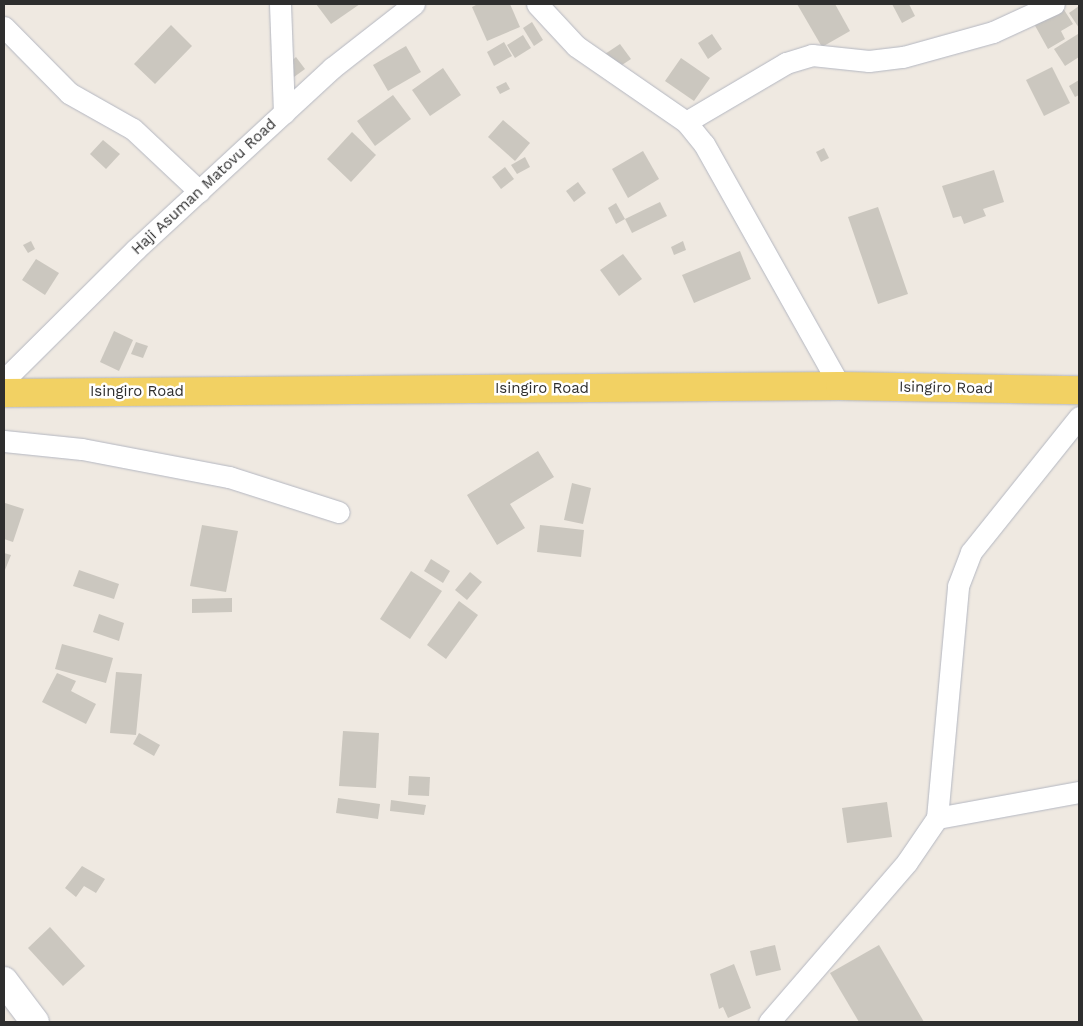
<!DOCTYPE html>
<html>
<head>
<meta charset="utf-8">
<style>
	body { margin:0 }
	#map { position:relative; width:1083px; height:1026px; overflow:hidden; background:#efe9e1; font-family:"Work Sans",sans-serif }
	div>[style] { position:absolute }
	.building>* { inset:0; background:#cbc7bf }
	.roads { filter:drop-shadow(0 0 1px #b4b7c1) drop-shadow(0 0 1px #b4b7c1) }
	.minor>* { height:21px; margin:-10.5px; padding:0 10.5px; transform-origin:10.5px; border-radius:10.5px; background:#fff }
	.secondary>* { height:28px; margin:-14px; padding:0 14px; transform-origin:14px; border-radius:14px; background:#fff }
	.primary>* { height:28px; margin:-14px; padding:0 14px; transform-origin:14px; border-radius:14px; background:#f2d163 }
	span { translate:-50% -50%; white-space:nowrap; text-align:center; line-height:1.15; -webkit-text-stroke:5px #fff; paint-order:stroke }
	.street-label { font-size:15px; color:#2e2e2e }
	.frame { position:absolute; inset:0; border:5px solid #2e2e2e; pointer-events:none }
</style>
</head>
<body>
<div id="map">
	<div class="building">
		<div style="clip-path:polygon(316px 4px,360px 4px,331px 24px)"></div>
		<div style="clip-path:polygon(478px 4px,510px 4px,520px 27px,487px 41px,472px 7px)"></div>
		<div style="clip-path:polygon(797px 4px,835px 4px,850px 31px,822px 47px)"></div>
		<div style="clip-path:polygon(892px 4px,909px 4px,915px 16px,902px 23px)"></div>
		<div style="clip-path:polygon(1061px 5px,1073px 24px,1061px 31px,1065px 39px,1048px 49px,1033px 22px)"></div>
		<div style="clip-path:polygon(1079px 6px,1079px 28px,1069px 13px)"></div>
		<div style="clip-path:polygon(532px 22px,543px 40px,534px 46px,523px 28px)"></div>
		<div style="clip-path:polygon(171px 25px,192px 46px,155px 84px,134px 64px)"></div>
		<div style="clip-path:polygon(712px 34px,722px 49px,708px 59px,698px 43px)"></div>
		<div style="clip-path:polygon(1078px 34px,1079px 57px,1065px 66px,1054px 49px)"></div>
		<div style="clip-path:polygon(523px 35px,531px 48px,515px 58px,507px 45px)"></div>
		<div style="clip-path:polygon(504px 42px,512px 56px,494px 66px,487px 52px)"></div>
		<div style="clip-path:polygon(620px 44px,631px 59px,616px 69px,605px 54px)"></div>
		<div style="clip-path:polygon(406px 46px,421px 72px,388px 91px,373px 65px)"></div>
		<div style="clip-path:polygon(296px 57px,305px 69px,294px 77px,286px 66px)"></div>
		<div style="clip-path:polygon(681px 58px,710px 78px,694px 101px,665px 81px)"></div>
		<div style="clip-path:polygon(1052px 67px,1070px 103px,1044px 116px,1026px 80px)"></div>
		<div style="clip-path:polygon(443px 68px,461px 95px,430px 116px,412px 90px)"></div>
		<div style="clip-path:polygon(1079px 80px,1079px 95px,1075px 97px,1069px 86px)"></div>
		<div style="clip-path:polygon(506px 82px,510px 89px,500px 94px,496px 87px)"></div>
		<div style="clip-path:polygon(393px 95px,411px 119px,375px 146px,357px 121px)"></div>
		<div style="clip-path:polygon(503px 120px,530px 143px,515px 161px,488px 137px)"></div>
		<div style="clip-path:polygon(352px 132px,376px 155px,351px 182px,327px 159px)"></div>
		<div style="clip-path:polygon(103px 140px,120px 154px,106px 169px,90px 154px)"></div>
		<div style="clip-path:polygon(824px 148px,829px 158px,821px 162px,816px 152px)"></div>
		<div style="clip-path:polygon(643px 151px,659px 179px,628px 198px,612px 169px)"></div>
		<div style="clip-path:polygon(525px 157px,530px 167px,517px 174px,511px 165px)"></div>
		<div style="clip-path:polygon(505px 167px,514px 179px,501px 189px,492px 177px)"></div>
		<div style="clip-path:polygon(994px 170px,1004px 202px,983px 209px,986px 216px,964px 224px,961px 216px,953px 218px,942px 186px)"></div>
		<div style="clip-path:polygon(578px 182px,586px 193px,574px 202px,566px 191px)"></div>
		<div style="clip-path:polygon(660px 202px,667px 216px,632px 233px,625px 219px)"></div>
		<div style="clip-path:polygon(616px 203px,625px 219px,616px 224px,608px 208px)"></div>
		<div style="clip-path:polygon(878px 207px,908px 294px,878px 304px,848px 217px)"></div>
		<div style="clip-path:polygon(31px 241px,35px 249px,28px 253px,23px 245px)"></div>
		<div style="clip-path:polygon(683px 241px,686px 250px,674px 255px,671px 247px)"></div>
		<div style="clip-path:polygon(740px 251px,751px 279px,694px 303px,682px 275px)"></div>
		<div style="clip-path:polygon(623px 254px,642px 279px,619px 296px,600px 270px)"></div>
		<div style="clip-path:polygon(36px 259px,59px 273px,45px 295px,22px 280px)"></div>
		<div style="clip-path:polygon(114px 331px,133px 340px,119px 371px,100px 362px)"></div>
		<div style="clip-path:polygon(136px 342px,148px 346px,143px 358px,131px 354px)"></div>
		<div style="clip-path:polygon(538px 451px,554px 477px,510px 504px,525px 528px,497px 545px,467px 495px)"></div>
		<div style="clip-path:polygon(572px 483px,591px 488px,583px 524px,564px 520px)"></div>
		<div style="clip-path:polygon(5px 503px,24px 509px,13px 542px,4px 539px)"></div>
		<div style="clip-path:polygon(202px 525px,238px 531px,226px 592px,190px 586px)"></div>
		<div style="clip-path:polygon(540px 525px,584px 530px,581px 557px,537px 552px)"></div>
		<div style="clip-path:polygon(4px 553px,11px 555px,5px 570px,4px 569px)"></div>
		<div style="clip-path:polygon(431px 559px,450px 571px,443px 583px,424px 571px)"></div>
		<div style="clip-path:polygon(79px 570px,119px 584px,114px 599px,73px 586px)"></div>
		<div style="clip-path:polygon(411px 571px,442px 591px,410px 639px,380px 619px)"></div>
		<div style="clip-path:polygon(470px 572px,482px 582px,467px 600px,455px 590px)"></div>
		<div style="clip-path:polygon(232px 598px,232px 612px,192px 613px,192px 599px)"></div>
		<div style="clip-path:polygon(459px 601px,478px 615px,446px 659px,427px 645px)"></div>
		<div style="clip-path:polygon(99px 614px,124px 623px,119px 641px,93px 632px)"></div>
		<div style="clip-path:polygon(62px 644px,113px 658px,106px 683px,55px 669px)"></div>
		<div style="clip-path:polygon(116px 672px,142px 674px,136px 735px,110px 733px)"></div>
		<div style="clip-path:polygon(57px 673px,76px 681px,71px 691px,96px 704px,86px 724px,42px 702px)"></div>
		<div style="clip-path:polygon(343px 731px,379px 733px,376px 788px,339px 786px)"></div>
		<div style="clip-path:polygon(139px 733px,160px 745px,154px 756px,133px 744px)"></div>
		<div style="clip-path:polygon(409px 776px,430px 777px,429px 796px,408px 795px)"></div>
		<div style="clip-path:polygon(338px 798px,380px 804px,378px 819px,336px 813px)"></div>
		<div style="clip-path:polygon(391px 800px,426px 805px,424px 815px,390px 811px)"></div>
		<div style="clip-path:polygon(887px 802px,892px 837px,847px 843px,842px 808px)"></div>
		<div style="clip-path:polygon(82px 866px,105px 879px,96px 893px,84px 886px,76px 897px,65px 888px)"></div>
		<div style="clip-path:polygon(50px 927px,85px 966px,63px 986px,28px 948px)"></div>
		<div style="clip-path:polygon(775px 945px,781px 970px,756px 976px,750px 951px)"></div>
		<div style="clip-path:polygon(879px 945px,924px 1022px,859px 1022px,830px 973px)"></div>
		<div style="clip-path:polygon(734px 964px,751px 1008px,728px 1018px,723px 1007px,719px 1009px,710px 974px)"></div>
	</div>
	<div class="roads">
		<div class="minor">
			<div style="left:280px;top:4px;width:109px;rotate:87.9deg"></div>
			<div style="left:537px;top:4px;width:57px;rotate:47.1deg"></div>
			<div style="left:576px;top:46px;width:134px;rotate:34.6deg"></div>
			<div style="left:686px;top:122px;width:28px;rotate:51deg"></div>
			<div style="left:704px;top:144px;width:278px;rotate:60.7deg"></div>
			<div style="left:4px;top:27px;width:93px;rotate:45.4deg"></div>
			<div style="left:69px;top:93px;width:73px;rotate:29.4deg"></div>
			<div style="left:133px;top:129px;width:91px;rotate:43.2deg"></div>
			<div style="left:686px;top:122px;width:116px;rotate:-30.5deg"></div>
			<div style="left:786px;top:63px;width:27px;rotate:-17deg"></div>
			<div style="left:812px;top:55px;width:57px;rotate:6deg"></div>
			<div style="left:869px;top:61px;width:34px;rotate:-7deg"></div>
			<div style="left:903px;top:57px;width:93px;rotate:-15.5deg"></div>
			<div style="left:993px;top:32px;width:67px;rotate:-24.7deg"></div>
			<div style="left:4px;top:380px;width:186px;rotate:-44.8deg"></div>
			<div style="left:136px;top:249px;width:267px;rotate:-42.7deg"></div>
			<div style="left:332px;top:68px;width:104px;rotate:-38deg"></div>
			<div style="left:4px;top:441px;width:78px;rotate:5.9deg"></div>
			<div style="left:82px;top:449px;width:150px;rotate:10.8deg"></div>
			<div style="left:229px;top:477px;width:115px;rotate:17.7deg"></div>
			<div style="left:937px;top:818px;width:144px;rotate:-10.4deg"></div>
			<div style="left:769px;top:1022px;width:211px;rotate:-49.2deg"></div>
			<div style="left:907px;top:862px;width:53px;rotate:-55.7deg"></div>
			<div style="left:937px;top:818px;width:233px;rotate:-84.8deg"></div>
			<div style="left:958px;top:586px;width:36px;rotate:-69deg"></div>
			<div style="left:971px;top:552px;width:173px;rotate:-51.3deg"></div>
		</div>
		<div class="secondary">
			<div style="left:4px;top:981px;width:51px;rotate:52.9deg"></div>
		</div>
		<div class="primary">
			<div style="left:4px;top:393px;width:836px;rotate:-0.48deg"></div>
			<div style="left:840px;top:386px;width:239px;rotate:1deg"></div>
		</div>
	</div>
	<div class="street-label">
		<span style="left:204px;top:187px;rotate:-43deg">Haji Asuman Matovu Road</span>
		<span style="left:946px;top:388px;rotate:1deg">Isingiro Road</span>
		<span style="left:542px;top:389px">Isingiro Road</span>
		<span style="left:137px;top:392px">Isingiro Road</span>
	</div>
	<div class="frame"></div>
</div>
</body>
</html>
